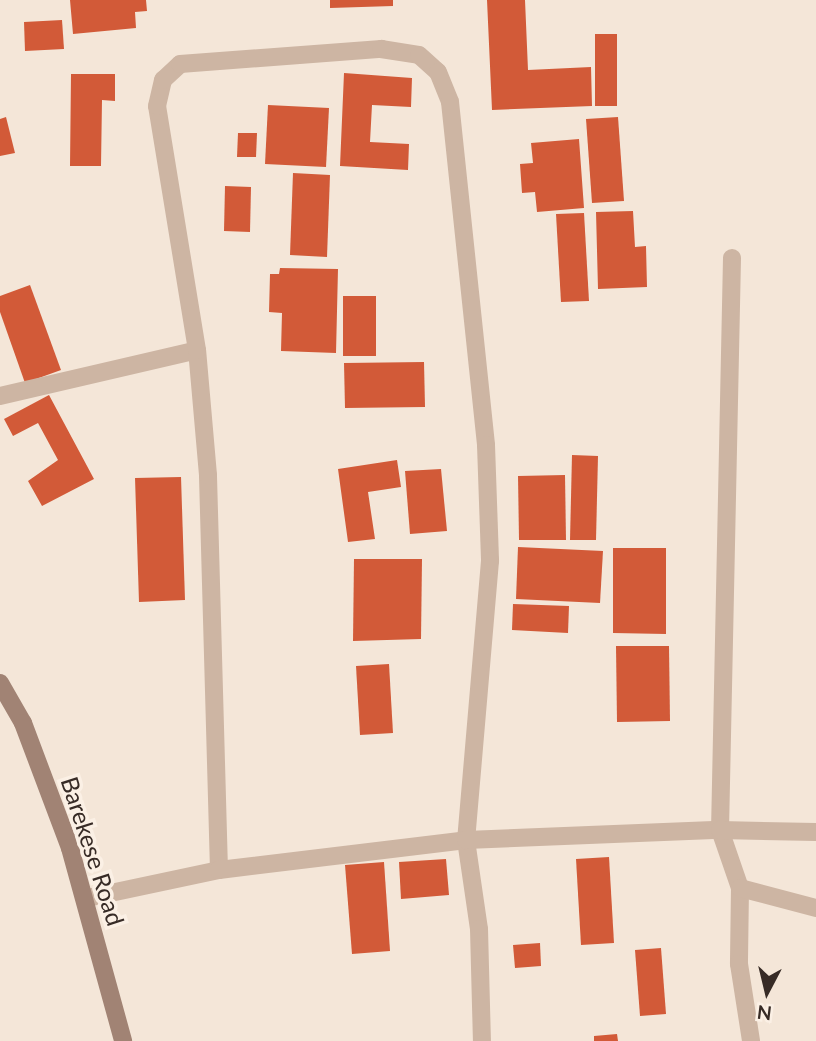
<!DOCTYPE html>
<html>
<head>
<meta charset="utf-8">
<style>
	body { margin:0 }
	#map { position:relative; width:816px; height:1041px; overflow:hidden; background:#f4e6d8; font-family:Lato,sans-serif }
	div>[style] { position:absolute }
	.building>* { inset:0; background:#d25a38 }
	.street>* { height:18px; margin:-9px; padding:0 9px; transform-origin:9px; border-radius:9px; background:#cdb5a3 }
	.secondary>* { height:18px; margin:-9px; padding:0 9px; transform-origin:9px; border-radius:9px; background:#a18374 }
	span { translate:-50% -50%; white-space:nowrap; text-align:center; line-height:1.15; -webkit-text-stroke:7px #fbf0e5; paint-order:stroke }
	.street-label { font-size:24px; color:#372b26 }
	.north { position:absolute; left:732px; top:957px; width:70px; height:70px; -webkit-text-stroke:5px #fbf0e5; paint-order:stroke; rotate:187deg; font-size:19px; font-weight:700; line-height:28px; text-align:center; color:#372b26 }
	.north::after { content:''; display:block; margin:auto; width:24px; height:32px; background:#372b26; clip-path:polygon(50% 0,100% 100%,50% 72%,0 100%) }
</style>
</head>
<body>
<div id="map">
	<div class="building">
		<div style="clip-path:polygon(70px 0,146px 0,147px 11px,135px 12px,136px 28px,73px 34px)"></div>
		<div style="clip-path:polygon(330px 0,393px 0,393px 6px,330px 8px)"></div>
		<div style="clip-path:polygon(487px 0,525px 0,528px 70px,591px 67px,592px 106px,492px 110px)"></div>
		<div style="clip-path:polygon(62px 20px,64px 49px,25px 51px,24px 22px)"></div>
		<div style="clip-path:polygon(595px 34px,617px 34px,617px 106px,595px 106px)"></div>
		<div style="clip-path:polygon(344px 73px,412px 78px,411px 107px,372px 105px,370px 142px,409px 144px,408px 170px,340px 166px)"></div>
		<div style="clip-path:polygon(71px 74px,115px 74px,115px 101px,102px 100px,101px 166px,70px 166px)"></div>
		<div style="clip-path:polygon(268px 105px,329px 108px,326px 167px,265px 164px)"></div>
		<div style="clip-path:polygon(6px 117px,15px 153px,0 156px,0 119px)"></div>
		<div style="clip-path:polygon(618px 117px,624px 201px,592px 203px,586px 119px)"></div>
		<div style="clip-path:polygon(238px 133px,257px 133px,256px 157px,237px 157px)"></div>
		<div style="clip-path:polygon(579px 139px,584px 208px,537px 212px,535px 192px,522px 193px,520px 164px,533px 163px,531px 143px)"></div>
		<div style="clip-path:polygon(293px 173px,330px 175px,327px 257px,290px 255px)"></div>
		<div style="clip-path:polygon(225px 186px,251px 187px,250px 232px,224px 231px)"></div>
		<div style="clip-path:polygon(633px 211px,635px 247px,646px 246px,647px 287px,598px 289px,596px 212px)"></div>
		<div style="clip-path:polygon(584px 213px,589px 301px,561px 302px,556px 214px)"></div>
		<div style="clip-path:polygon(280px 268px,338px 269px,336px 353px,281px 351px,282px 313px,269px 312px,270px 274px,279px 274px)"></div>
		<div style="clip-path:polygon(30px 285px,61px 370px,25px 383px,0 312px,0 296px)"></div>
		<div style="clip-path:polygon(343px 296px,376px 296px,376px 356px,343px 356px)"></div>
		<div style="clip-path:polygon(424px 362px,425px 407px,345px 408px,344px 363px)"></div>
		<div style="clip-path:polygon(49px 395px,94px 479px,42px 506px,28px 481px,58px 460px,38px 423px,13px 436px,4px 419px)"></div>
		<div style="clip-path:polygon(572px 455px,598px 456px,596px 540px,570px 540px)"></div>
		<div style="clip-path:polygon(397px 460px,401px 487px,368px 492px,375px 539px,348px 542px,338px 469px)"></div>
		<div style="clip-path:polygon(441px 469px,447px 531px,410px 534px,405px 471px)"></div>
		<div style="clip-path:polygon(565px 475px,566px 540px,519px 540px,518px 476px)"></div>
		<div style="clip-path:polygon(181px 477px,185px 600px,139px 602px,135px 478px)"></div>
		<div style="clip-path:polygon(518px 547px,603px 551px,600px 603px,516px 599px)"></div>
		<div style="clip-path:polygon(613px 548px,666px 548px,666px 634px,613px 633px)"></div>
		<div style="clip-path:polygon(354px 559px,422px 559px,421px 639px,353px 641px)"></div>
		<div style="clip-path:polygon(513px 604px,569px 606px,568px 633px,512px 630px)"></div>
		<div style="clip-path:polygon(616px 646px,669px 646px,670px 721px,617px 722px)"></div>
		<div style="clip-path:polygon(389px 664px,393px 733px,360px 735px,356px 666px)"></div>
		<div style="clip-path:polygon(609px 857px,614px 943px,581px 945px,576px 859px)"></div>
		<div style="clip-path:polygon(446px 859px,449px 895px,401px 899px,399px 862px)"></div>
		<div style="clip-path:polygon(384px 862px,390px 951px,352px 954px,345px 865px)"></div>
		<div style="clip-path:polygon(540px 943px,541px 966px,515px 968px,513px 945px)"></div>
		<div style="clip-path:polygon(661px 948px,666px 1014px,640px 1016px,635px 950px)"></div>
		<div style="clip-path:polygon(617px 1034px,618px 1041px,594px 1041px,594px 1036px)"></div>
	</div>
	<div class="street">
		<div style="left:732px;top:258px;width:572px;rotate:91.2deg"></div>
		<div style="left:720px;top:830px;width:61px;rotate:71deg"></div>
		<div style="left:740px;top:888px;width:76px;rotate:90.8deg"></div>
		<div style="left:739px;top:964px;width:78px;rotate:81.1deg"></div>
		<div style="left:0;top:396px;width:202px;rotate:-13.1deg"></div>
		<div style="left:219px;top:870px;width:395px;rotate:-91.6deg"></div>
		<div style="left:208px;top:475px;width:125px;rotate:-95deg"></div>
		<div style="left:197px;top:350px;width:247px;rotate:-99.3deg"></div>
		<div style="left:157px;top:106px;width:27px;rotate:-77deg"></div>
		<div style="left:163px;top:80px;width:23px;rotate:-43deg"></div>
		<div style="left:180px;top:64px;width:202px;rotate:-4.3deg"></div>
		<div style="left:381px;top:49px;width:38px;rotate:9deg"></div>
		<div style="left:419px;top:55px;width:25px;rotate:42deg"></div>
		<div style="left:438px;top:72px;width:32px;rotate:68deg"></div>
		<div style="left:450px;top:102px;width:345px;rotate:84deg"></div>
		<div style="left:486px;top:445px;width:116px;rotate:88deg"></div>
		<div style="left:490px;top:561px;width:280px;rotate:94.9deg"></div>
		<div style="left:466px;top:840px;width:90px;rotate:81.7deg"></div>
		<div style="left:479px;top:929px;width:112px;rotate:88.5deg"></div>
		<div style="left:740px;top:888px;width:79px;rotate:14.7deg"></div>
		<div style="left:87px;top:898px;width:135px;rotate:-12deg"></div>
		<div style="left:219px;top:870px;width:249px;rotate:-6.9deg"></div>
		<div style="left:466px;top:840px;width:254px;rotate:-2.3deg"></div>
		<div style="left:720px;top:830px;width:96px;rotate:1.2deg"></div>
	</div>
	<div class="secondary">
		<div style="left:0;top:683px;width:46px;rotate:60.1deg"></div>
		<div style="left:23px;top:723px;width:134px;rotate:69.4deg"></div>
		<div style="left:70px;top:848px;width:200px;rotate:74.6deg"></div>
	</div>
	<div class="street-label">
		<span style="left:93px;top:851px;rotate:72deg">Barekese Road</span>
	</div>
	<div class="north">N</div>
</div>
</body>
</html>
